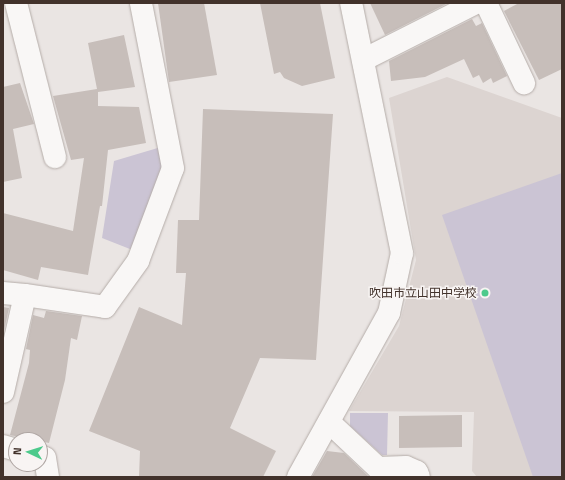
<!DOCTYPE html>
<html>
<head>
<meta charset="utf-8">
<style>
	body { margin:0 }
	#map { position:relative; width:565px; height:480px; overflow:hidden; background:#eae5e3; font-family:"Titillium Web","Noto Sans JP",sans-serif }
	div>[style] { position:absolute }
	.built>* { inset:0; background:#dcd4d1 }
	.green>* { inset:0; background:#cbc4d4 }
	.building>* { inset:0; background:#c7beba }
	.roads { filter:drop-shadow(0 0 1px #b4aca8) drop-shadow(0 0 1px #b4aca8) }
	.minor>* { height:22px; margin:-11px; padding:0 11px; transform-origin:11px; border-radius:11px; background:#f9f7f6 }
	.dots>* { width:11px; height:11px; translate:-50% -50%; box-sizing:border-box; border:2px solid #f8f4f3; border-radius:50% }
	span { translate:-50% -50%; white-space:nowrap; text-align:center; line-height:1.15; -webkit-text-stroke:3px #f8f4f3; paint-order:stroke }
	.poi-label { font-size:12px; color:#42322b }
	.right { translate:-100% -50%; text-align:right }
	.frame { position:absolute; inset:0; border:4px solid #42322b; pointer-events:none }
	.north { position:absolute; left:8px; top:432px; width:40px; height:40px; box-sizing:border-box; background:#f8f4f3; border:1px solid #afa6a3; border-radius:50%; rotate:274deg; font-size:11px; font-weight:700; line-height:16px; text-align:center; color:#42322b }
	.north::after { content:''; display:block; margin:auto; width:14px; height:18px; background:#4dca8c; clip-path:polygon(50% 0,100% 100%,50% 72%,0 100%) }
</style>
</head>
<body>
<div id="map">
	<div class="built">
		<div style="clip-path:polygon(447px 77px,562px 118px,562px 477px,477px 477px,472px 471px,474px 412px,349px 411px,399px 326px,416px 260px,389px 98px)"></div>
	</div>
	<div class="green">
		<div style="clip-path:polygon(161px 147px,166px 160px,135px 251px,102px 238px,114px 161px)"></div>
		<div style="clip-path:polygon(562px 173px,562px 477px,533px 477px,442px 215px)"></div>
		<div style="clip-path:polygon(350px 413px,388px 413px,387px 455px,382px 455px,350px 426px)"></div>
	</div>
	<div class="building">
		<div style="clip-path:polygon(158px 3px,204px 3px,217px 75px,169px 82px)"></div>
		<div style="clip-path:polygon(260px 3px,320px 3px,335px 78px,302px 86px,284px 78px,280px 72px,274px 74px)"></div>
		<div style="clip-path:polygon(370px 3px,445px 3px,446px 4px,385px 35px)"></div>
		<div style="clip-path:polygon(519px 3px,562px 3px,562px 69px,539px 80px,504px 11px)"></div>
		<div style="clip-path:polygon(472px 19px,476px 26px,482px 23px,507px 76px,493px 83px,491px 78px,483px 83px,479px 75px,473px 78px,464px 59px,425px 77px,391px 81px,389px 61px)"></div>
		<div style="clip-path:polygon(124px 35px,135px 87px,98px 92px,98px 106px,139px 107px,146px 143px,108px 150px,102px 206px,100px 206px,88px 275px,41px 267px,38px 280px,3px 270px,3px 213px,73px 231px,84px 158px,71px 160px,53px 96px,97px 89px,88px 43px)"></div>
		<div style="clip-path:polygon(20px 83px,34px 124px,13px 129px,22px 178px,3px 182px,3px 87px)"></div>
		<div style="clip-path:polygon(203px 109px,333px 114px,316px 360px,260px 358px,230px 428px,276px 451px,263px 477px,139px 477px,140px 451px,89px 431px,139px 307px,182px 325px,186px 273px,176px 273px,178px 220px,199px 220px)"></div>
		<div style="clip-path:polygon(3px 307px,9px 308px,3px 335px)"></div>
		<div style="clip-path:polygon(46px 311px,82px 316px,77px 340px,71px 338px,65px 380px,49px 443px,10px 435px,29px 363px,30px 350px,26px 349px,33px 315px,44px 318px)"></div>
		<div style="clip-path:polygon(462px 415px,462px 447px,399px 448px,399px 416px)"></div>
		<div style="clip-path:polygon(327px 451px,344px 453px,369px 477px,312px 477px)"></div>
	</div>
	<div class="roads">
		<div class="minor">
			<div style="left:16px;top:3px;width:159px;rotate:75.8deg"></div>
			<div style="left:486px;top:3px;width:89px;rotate:64.6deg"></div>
			<div style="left:363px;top:60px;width:127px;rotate:-26.8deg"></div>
			<div style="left:3px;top:293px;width:22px;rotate:5deg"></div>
			<div style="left:3px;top:392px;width:99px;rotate:-77.2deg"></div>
			<div style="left:25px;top:295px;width:81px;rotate:8.5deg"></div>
			<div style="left:105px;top:307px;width:57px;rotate:-54.3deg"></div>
			<div style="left:138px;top:261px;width:99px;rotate:-69.4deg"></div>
			<div style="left:173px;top:168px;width:168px;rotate:-101deg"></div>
			<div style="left:329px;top:422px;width:67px;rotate:43.2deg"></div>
			<div style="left:378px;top:468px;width:28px;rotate:-2deg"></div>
			<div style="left:406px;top:467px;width:12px;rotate:24deg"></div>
			<div style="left:417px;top:472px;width:5px;rotate:68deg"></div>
			<div style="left:3px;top:446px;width:14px;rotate:17deg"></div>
			<div style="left:40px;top:456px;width:5px;rotate:22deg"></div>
			<div style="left:45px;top:458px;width:19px;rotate:81deg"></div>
			<div style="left:298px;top:477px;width:188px;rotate:-61deg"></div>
			<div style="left:389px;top:313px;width:61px;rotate:-77.8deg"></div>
			<div style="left:402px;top:253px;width:255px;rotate:-101.5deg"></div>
		</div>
	</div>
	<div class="dots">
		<div style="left:485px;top:293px;background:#4dca8c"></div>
	</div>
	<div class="poi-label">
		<span class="right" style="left:477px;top:293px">吹田市立山田中学校</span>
	</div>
	<div class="frame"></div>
	<div class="north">N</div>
</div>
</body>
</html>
